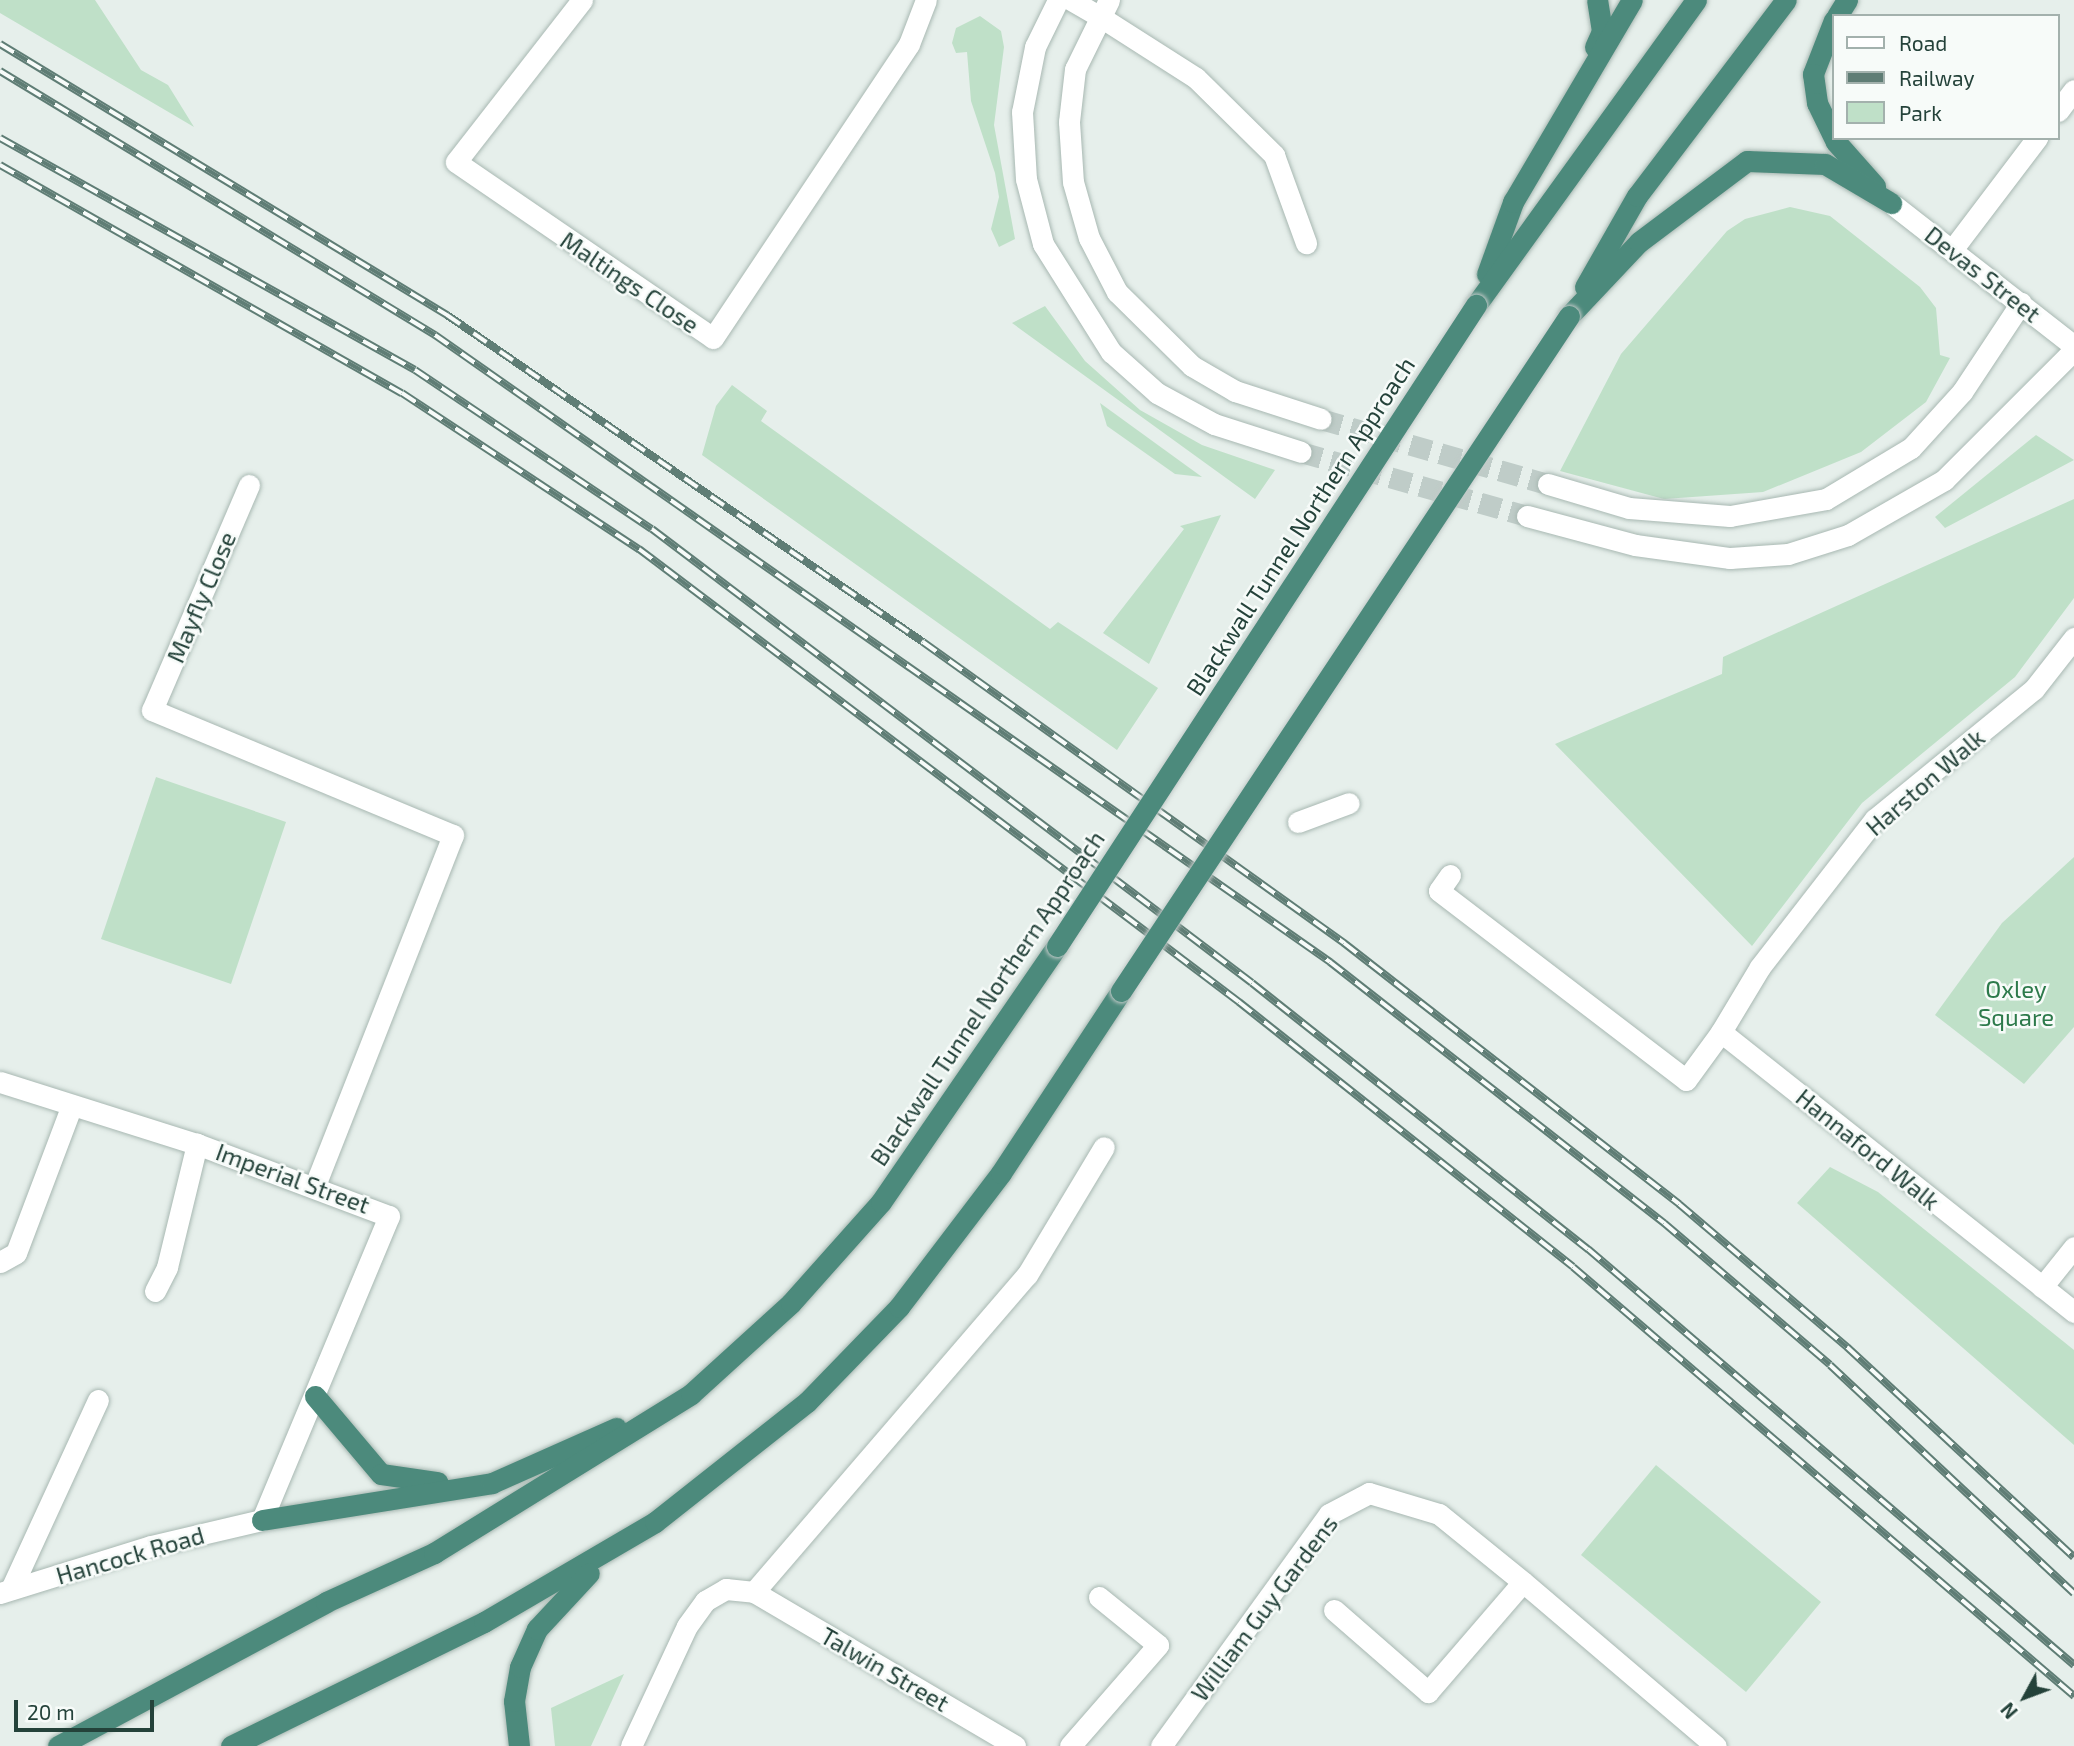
<!DOCTYPE html>
<html>
<head>
<meta charset="utf-8">
<style>
	body { margin:0 }
	#map { position:relative; width:2074px; height:1746px; overflow:hidden; background:#e6efeb; font-family:"Exo 2",sans-serif }
	div>[style] { position:absolute }
	.green>* { inset:0; background:#bfe0c8 }
	.tertiary-tunnel>* { height:21px; margin-top:-10.5px; transform-origin:0; background:repeating-linear-gradient(90deg,#bfccc8 0 21px,transparent 0 31px) }
	.roads { filter:drop-shadow(0 0 2px #a8b8b2) drop-shadow(0 0 2px #a8b8b2) }
	.service>* { height:21px; margin:-10.5px; padding:0 10.5px; transform-origin:10.5px; border-radius:10.5px; background:#fff }
	.pedestrian>* { height:21px; margin:-10.5px; padding:0 10.5px; transform-origin:10.5px; border-radius:10.5px; background:#fff }
	.minor>* { height:21px; margin:-10.5px; padding:0 10.5px; transform-origin:10.5px; border-radius:10.5px; background:#fff }
	.tertiary>* { height:21px; margin:-10.5px; padding:0 10.5px; transform-origin:10.5px; border-radius:10.5px; background:#fff }
	.trunk>* { height:21px; margin:-10.5px; padding:0 10.5px; transform-origin:10.5px; border-radius:10.5px; background:#4c8a7c }
	.rail>* { height:8px; margin-top:-4px; transform-origin:0; background:repeating-linear-gradient(90deg,#f7fbf9 0 16px,#5f7d75 0 32px); box-sizing:border-box; border-block:2px solid #5f7d75 }
	.bridges { filter:drop-shadow(0 0 2px #c2cac8) drop-shadow(0 0 2px #c2cac8) }
	.trunk-bridge>* { height:21px; margin:-10.5px; padding:0 10.5px; transform-origin:10.5px; border-radius:10.5px; background:#4c8a7c }
	span { translate:-50% -50%; white-space:nowrap; text-align:center; line-height:1.15; -webkit-text-stroke:5px #f7fbf9; paint-order:stroke }
	.street-label { font-size:24px; color:#24423a }
	.park-label { font-size:24px; color:#2d7a4b }
	.legend { position:absolute; left:1832px; top:14px; width:228px; height:126px; box-sizing:border-box; background:#f7fbf9; border:2px solid #a3b1ad; margin:0; padding:9px 12px; list-style:none; font-size:21px; color:#24423a }
	.legend li { display:flex; align-items:center; gap:14px; height:35px }
	.legend b { width:35px; border:2px solid #a3b1ad }
	.north { position:absolute; left:1990px; top:1662px; width:70px; height:70px; -webkit-text-stroke:5px #f7fbf9; paint-order:stroke; rotate:229deg; font-size:19px; font-weight:700; line-height:28px; text-align:center; color:#24423a }
	.north::after { content:''; display:block; margin:auto; width:24px; height:32px; background:#24423a; clip-path:polygon(50% 0,100% 100%,50% 72%,0 100%) }
	.scale { position:absolute; left:14px; top:1700px; width:140px; height:32px; box-sizing:border-box; border:4px solid #24423a; border-top:0; padding-left:9px; font-size:21px; line-height:24px; white-space:nowrap; color:#24423a; -webkit-text-stroke:5px #f7fbf9; paint-order:stroke }
</style>
</head>
<body>
<div id="map">
	<div class="green">
		<div style="clip-path:polygon(0 0,95px 0,141px 70px,168px 85px,194px 127px,0 13px)"></div>
		<div style="clip-path:polygon(980px 16px,1001px 31px,1004px 47px,994px 125px,1015px 239px,999px 247px,991px 229px,999px 197px,995px 173px,971px 101px,967px 52px,956px 53px,952px 43px,956px 28px)"></div>
		<div style="clip-path:polygon(1790px 207px,1830px 216px,1920px 287px,1936px 308px,1940px 355px,1950px 358px,1926px 402px,1861px 452px,1763px 492px,1664px 499px,1560px 471px,1621px 354px,1727px 231px,1745px 219px)"></div>
		<div style="clip-path:polygon(1045px 306px,1085px 361px,1140px 410px,1202px 445px,1275px 470px,1255px 499px,1012px 323px)"></div>
		<div style="clip-path:polygon(732px 385px,767px 411px,761px 421px,1050px 629px,1058px 622px,1158px 688px,1117px 750px,702px 455px,716px 406px)"></div>
		<div style="clip-path:polygon(1100px 403px,1202px 477px,1175px 474px,1107px 426px)"></div>
		<div style="clip-path:polygon(2036px 435px,2074px 460px,1945px 528px,1935px 517px)"></div>
		<div style="clip-path:polygon(2074px 499px,2074px 598px,2015px 677px,1862px 803px,1752px 946px,1555px 744px,1722px 674px,1723px 657px)"></div>
		<div style="clip-path:polygon(1221px 515px,1149px 664px,1103px 633px,1184px 529px,1180px 526px)"></div>
		<div style="clip-path:polygon(156px 777px,286px 822px,231px 984px,101px 939px)"></div>
		<div style="clip-path:polygon(2074px 857px,2074px 1027px,2024px 1084px,1935px 1015px,2002px 923px)"></div>
		<div style="clip-path:polygon(1830px 1167px,1878px 1192px,2074px 1350px,2074px 1445px,1797px 1203px)"></div>
		<div style="clip-path:polygon(1656px 1465px,1821px 1602px,1746px 1692px,1581px 1555px)"></div>
		<div style="clip-path:polygon(624px 1674px,591px 1746px,555px 1746px,551px 1708px)"></div>
	</div>
	<div class="tertiary-tunnel">
		<div style="left:1321px;top:419px;width:236px;rotate:16deg"></div>
		<div style="left:1301px;top:452px;width:235px;rotate:15.8deg"></div>
	</div>
	<div class="roads">
		<div class="service">
			<div style="left:1099px;top:16px;width:115px;rotate:32.6deg"></div>
			<div style="left:1196px;top:78px;width:110px;rotate:44.6deg"></div>
			<div style="left:1274px;top:155px;width:94px;rotate:70deg"></div>
			<div style="left:2058px;top:111px;width:26px;rotate:-53deg"></div>
			<div style="left:1952px;top:250px;width:141px;rotate:-52.8deg"></div>
			<div style="left:249px;top:485px;width:245px;rotate:113.3deg"></div>
			<div style="left:152px;top:710px;width:326px;rotate:22.6deg"></div>
			<div style="left:453px;top:835px;width:376px;rotate:111.5deg"></div>
			<div style="left:0;top:1262px;width:18px;rotate:-29deg"></div>
			<div style="left:16px;top:1253px;width:158px;rotate:-69.3deg"></div>
			<div style="left:155px;top:1291px;width:27px;rotate:-63deg"></div>
			<div style="left:167px;top:1267px;width:127px;rotate:-76.3deg"></div>
			<div style="left:11px;top:1589px;width:208px;rotate:-65.3deg"></div>
			<div style="left:754px;top:1592px;width:418px;rotate:-49.3deg"></div>
			<div style="left:1027px;top:1275px;width:149px;rotate:-59deg"></div>
			<div style="left:1070px;top:1746px;width:134px;rotate:-48.9deg"></div>
			<div style="left:1158px;top:1645px;width:76px;rotate:-140.9deg"></div>
		</div>
		<div class="pedestrian">
			<div style="left:1298px;top:822px;width:54px;rotate:-20.4deg"></div>
			<div style="left:1760px;top:967px;width:187px;rotate:-52.2deg"></div>
			<div style="left:1875px;top:819px;width:205px;rotate:-39.3deg"></div>
			<div style="left:2034px;top:689px;width:65px;rotate:-51.9deg"></div>
			<div style="left:2042px;top:1287px;width:51px;rotate:-51.3deg"></div>
		</div>
		<div class="minor">
			<div style="left:582px;top:0;width:205px;rotate:127.9deg"></div>
			<div style="left:456px;top:162px;width:311px;rotate:34.4deg"></div>
			<div style="left:713px;top:338px;width:353px;rotate:-56.3deg"></div>
			<div style="left:909px;top:44px;width:47px;rotate:-68.9deg"></div>
			<div style="left:1071px;top:0;width:32px;rotate:30deg"></div>
			<div style="left:1450px;top:875px;width:19px;rotate:125deg"></div>
			<div style="left:1439px;top:891px;width:311px;rotate:37.4deg"></div>
			<div style="left:1686px;top:1080px;width:59px;rotate:-53.9deg"></div>
			<div style="left:1760px;top:967px;width:76px;rotate:121deg"></div>
			<div style="left:1721px;top:1032px;width:451px;rotate:38.4deg"></div>
			<div style="left:0;top:1082px;width:207px;rotate:17.5deg"></div>
			<div style="left:197px;top:1144px;width:205px;rotate:20.6deg"></div>
			<div style="left:389px;top:1216px;width:329px;rotate:112.7deg"></div>
			<div style="left:1334px;top:1610px;width:125px;rotate:41.1deg"></div>
			<div style="left:1428px;top:1692px;width:145px;rotate:-49.2deg"></div>
			<div style="left:1523px;top:1582px;width:253px;rotate:40.4deg"></div>
			<div style="left:631px;top:1746px;width:132px;rotate:-65deg"></div>
			<div style="left:687px;top:1626px;width:31px;rotate:-54deg"></div>
			<div style="left:705px;top:1601px;width:24px;rotate:-30deg"></div>
			<div style="left:726px;top:1589px;width:28px;rotate:6deg"></div>
			<div style="left:754px;top:1592px;width:303px;rotate:30.5deg"></div>
			<div style="left:1161px;top:1746px;width:286px;rotate:-54.1deg"></div>
			<div style="left:1329px;top:1514px;width:45px;rotate:-27.7deg"></div>
			<div style="left:1369px;top:1493px;width:73px;rotate:16.7deg"></div>
			<div style="left:1439px;top:1514px;width:108px;rotate:39deg"></div>
		</div>
		<div class="tertiary">
			<div style="left:1058px;top:0;width:52px;rotate:116.1deg"></div>
			<div style="left:1035px;top:47px;width:66px;rotate:101.3deg"></div>
			<div style="left:1022px;top:112px;width:67px;rotate:86.6deg"></div>
			<div style="left:1026px;top:179px;width:67px;rotate:75.3deg"></div>
			<div style="left:1043px;top:244px;width:128px;rotate:57.8deg"></div>
			<div style="left:1111px;top:352px;width:62px;rotate:41.7deg"></div>
			<div style="left:1157px;top:393px;width:65px;rotate:28.5deg"></div>
			<div style="left:1214px;top:424px;width:91px;rotate:17.8deg"></div>
			<div style="left:1109px;top:0;width:77px;rotate:116.2deg"></div>
			<div style="left:1075px;top:69px;width:53px;rotate:96.5deg"></div>
			<div style="left:1069px;top:122px;width:60px;rotate:86.2deg"></div>
			<div style="left:1073px;top:182px;width:58px;rotate:74.1deg"></div>
			<div style="left:1089px;top:238px;width:61px;rotate:62.6deg"></div>
			<div style="left:1117px;top:292px;width:105px;rotate:44.6deg"></div>
			<div style="left:1192px;top:366px;width:50px;rotate:30.2deg"></div>
			<div style="left:1235px;top:391px;width:90px;rotate:18deg"></div>
			<div style="left:1891px;top:203px;width:232px;rotate:38deg"></div>
			<div style="left:1548px;top:484px;width:84px;rotate:16.5deg"></div>
			<div style="left:1629px;top:508px;width:101px;rotate:4.5deg"></div>
			<div style="left:1730px;top:516px;width:97px;rotate:-10deg"></div>
			<div style="left:1826px;top:499px;width:99px;rotate:-31deg"></div>
			<div style="left:1911px;top:448px;width:76px;rotate:-47.7deg"></div>
			<div style="left:1962px;top:392px;width:107px;rotate:-56.5deg"></div>
			<div style="left:1527px;top:516px;width:112px;rotate:15deg"></div>
			<div style="left:1635px;top:545px;width:96px;rotate:7.8deg"></div>
			<div style="left:1730px;top:558px;width:58px;rotate:-3.9deg"></div>
			<div style="left:1788px;top:554px;width:63px;rotate:-17.6deg"></div>
			<div style="left:1848px;top:535px;width:111px;rotate:-29.8deg"></div>
			<div style="left:1944px;top:480px;width:184px;rotate:-45deg"></div>
			<div style="left:0;top:1593px;width:158px;rotate:-17.3deg"></div>
			<div style="left:151px;top:1546px;width:114px;rotate:-13.2deg"></div>
		</div>
		<div class="trunk">
			<div style="left:1837px;top:16px;width:19px;rotate:-58deg"></div>
			<div style="left:1834px;top:20px;width:58px;rotate:111.3deg"></div>
			<div style="left:1813px;top:74px;width:29px;rotate:82deg"></div>
			<div style="left:1817px;top:103px;width:43px;rotate:64deg"></div>
			<div style="left:1836px;top:142px;width:59px;rotate:48.4deg"></div>
			<div style="left:1595px;top:47px;width:17px;rotate:-66deg"></div>
			<div style="left:1602px;top:31px;width:31px;rotate:-99deg"></div>
			<div style="left:1487px;top:274px;width:77px;rotate:-70.1deg"></div>
			<div style="left:1513px;top:202px;width:234px;rotate:-59.5deg"></div>
			<div style="left:1585px;top:287px;width:105px;rotate:-60.3deg"></div>
			<div style="left:1637px;top:196px;width:246px;rotate:-52.8deg"></div>
			<div style="left:1476px;top:305px;width:376px;rotate:-54.2deg"></div>
			<div style="left:1569px;top:316px;width:102px;rotate:-46.6deg"></div>
			<div style="left:1639px;top:242px;width:135px;rotate:-36.9deg"></div>
			<div style="left:1747px;top:161px;width:78px;rotate:2.2deg"></div>
			<div style="left:1825px;top:164px;width:77px;rotate:30.6deg"></div>
			<div style="left:315px;top:1396px;width:102px;rotate:49.8deg"></div>
			<div style="left:381px;top:1474px;width:57px;rotate:8.1deg"></div>
			<div style="left:262px;top:1520px;width:233px;rotate:-9.1deg"></div>
			<div style="left:492px;top:1483px;width:136px;rotate:-23.9deg"></div>
			<div style="left:58px;top:1746px;width:304px;rotate:-28.2deg"></div>
			<div style="left:326px;top:1602px;width:119px;rotate:-24.4deg"></div>
			<div style="left:434px;top:1553px;width:302px;rotate:-31.7deg"></div>
			<div style="left:691px;top:1394px;width:135px;rotate:-42.3deg"></div>
			<div style="left:791px;top:1303px;width:135px;rotate:-48.3deg"></div>
			<div style="left:881px;top:1202px;width:311px;rotate:-55.5deg"></div>
			<div style="left:231px;top:1746px;width:282px;rotate:-26.1deg"></div>
			<div style="left:484px;top:1622px;width:198px;rotate:-30.3deg"></div>
			<div style="left:655px;top:1522px;width:194px;rotate:-38.3deg"></div>
			<div style="left:807px;top:1402px;width:132px;rotate:-45.9deg"></div>
			<div style="left:899px;top:1307px;width:168px;rotate:-52.7deg"></div>
			<div style="left:1001px;top:1173px;width:218px;rotate:-56.6deg"></div>
			<div style="left:519px;top:1746px;width:45px;rotate:-96.3deg"></div>
			<div style="left:514px;top:1701px;width:35px;rotate:-80deg"></div>
			<div style="left:520px;top:1667px;width:42px;rotate:-65.9deg"></div>
			<div style="left:537px;top:1629px;width:76px;rotate:-47.1deg"></div>
		</div>
	</div>
	<div class="rail">
		<div style="left:0;top:44px;width:523px;rotate:31.23deg"></div>
		<div style="left:447px;top:315px;width:577px;rotate:34.49deg"></div>
		<div style="left:923px;top:642px;width:518px;rotate:35.56deg"></div>
		<div style="left:1344px;top:943px;width:425px;rotate:37.9deg"></div>
		<div style="left:1679px;top:1204px;width:221px;rotate:40.4deg"></div>
		<div style="left:1847px;top:1347px;width:309px;rotate:42.8deg"></div>
		<div style="left:0;top:71px;width:509px;rotate:31.25deg"></div>
		<div style="left:435px;top:335px;width:1093px;rotate:35.01deg"></div>
		<div style="left:1330px;top:962px;width:424px;rotate:38deg"></div>
		<div style="left:1664px;top:1223px;width:218px;rotate:40.5deg"></div>
		<div style="left:1830px;top:1365px;width:334px;rotate:43.1deg"></div>
		<div style="left:0;top:138px;width:475px;rotate:29.2deg"></div>
		<div style="left:415px;top:370px;width:285px;rotate:33.9deg"></div>
		<div style="left:652px;top:529px;width:752px;rotate:37.11deg"></div>
		<div style="left:1252px;top:983px;width:429px;rotate:38.4deg"></div>
		<div style="left:1588px;top:1249px;width:640px;rotate:40.56deg"></div>
		<div style="left:0;top:165px;width:462px;rotate:29.6deg"></div>
		<div style="left:402px;top:393px;width:284px;rotate:33.4deg"></div>
		<div style="left:639px;top:549px;width:752px;rotate:37.05deg"></div>
		<div style="left:1239px;top:1002px;width:426px;rotate:38.4deg"></div>
		<div style="left:1573px;top:1267px;width:660px;rotate:40.57deg"></div>
	</div>
	<div class="bridges">
		<div class="trunk-bridge">
			<div style="left:1057px;top:946px;width:766px;rotate:-56.83deg"></div>
			<div style="left:1121px;top:991px;width:810px;rotate:-56.43deg"></div>
		</div>
	</div>
	<div class="street-label">
		<span style="left:1983px;top:274px;rotate:38deg">Devas Street</span>
		<span style="left:630px;top:282px;rotate:34deg">Maltings Close</span>
		<span style="left:1300px;top:526px;rotate:-57deg">Blackwall Tunnel Northern Approach</span>
		<span style="left:201px;top:597px;rotate:-67deg">Mayfly Close</span>
		<span style="left:1925px;top:782px;rotate:-41deg">Harston Walk</span>
		<span style="left:987px;top:998px;rotate:-56deg">Blackwall Tunnel Northern Approach</span>
		<span style="left:1868px;top:1149px;rotate:39deg">Hannaford Walk</span>
		<span style="left:293px;top:1178px;rotate:20deg">Imperial Street</span>
		<span style="left:130px;top:1555px;rotate:-16deg">Hancock Road</span>
		<span style="left:1264px;top:1608px;rotate:-53deg">William Guy Gardens</span>
		<span style="left:885px;top:1669px;rotate:30deg">Talwin Street</span>
	</div>
	<div class="park-label">
		<span style="left:2016px;top:1003px">Oxley<br>Square</span>
	</div>
	<ul class="legend">
	<li><b style="height:9px;background:#fff"></b>Road</li>
	<li><b style="height:9px;background:#5f7d75"></b>Railway</li>
	<li><b style="height:19px;background:#bfe0c8"></b>Park</li>
	</ul>
	<div class="north">N</div>
	<div class="scale">20 m</div>
</div>
</body>
</html>
